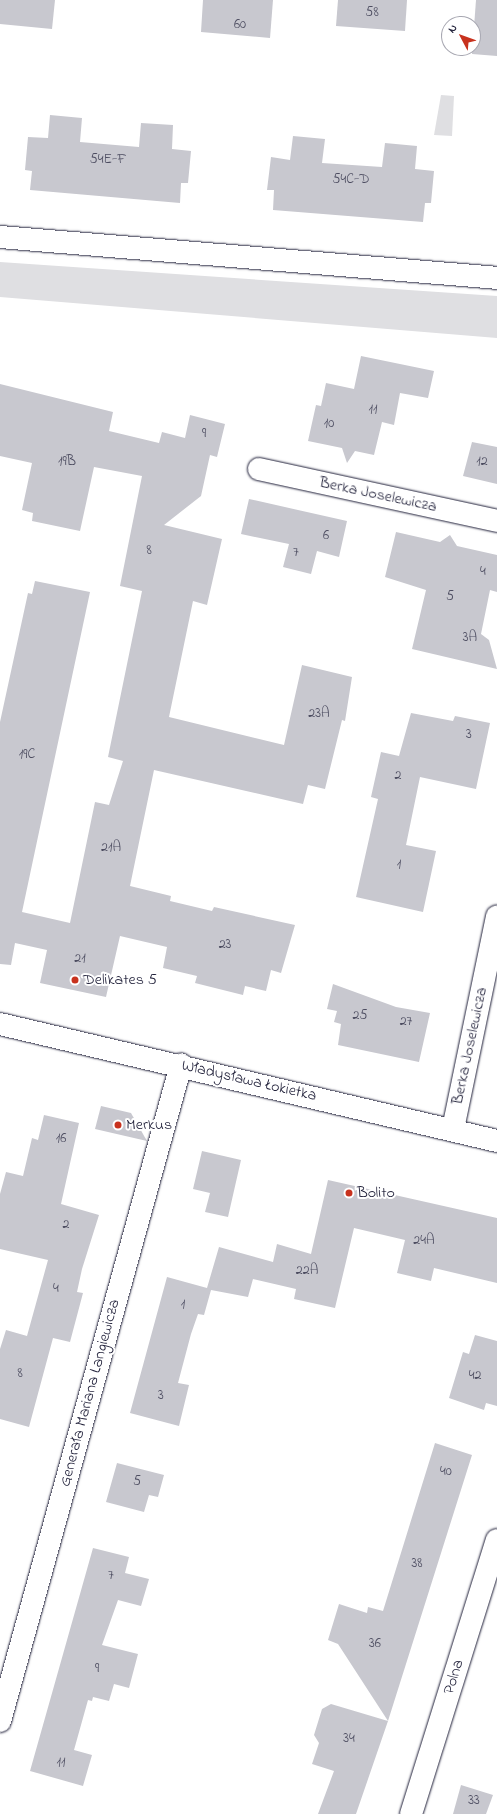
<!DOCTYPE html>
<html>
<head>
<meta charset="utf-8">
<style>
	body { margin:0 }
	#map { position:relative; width:497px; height:1814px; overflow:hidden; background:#fff; font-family:"Indie Flower",sans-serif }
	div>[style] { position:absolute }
	.green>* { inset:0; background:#dfdfe2 }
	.building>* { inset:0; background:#c8c8cf }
	.roads { filter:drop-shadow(0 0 1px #22223b) drop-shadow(0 0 1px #22223b) }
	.minor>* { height:22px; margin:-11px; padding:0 11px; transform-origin:11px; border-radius:11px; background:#fff }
	.dots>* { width:11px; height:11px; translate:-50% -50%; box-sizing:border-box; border:2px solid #fff; border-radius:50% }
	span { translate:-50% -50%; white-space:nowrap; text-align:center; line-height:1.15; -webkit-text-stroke:4px #fff; paint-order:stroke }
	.number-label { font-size:14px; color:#4c4c60 }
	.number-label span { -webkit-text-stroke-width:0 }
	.street-label { font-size:16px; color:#22223b }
	.poi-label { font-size:16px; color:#22223b }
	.left { translate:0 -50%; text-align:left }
	.north { position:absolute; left:441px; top:16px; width:40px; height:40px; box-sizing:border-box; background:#fff; border:1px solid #a7a7b1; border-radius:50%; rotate:311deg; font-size:11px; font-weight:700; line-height:16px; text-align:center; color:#22223b }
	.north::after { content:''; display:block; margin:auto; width:14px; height:18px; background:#c8321e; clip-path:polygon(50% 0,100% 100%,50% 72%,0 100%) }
</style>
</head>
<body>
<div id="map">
	<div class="green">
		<div style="clip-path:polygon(441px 95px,454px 96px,452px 136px,434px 135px)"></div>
		<div style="clip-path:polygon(0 262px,497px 296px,497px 338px,0 297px)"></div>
	</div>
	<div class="building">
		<div style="clip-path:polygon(0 0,55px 0,52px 29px,0 24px)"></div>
		<div style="clip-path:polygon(203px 0,273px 0,270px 38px,201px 32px)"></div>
		<div style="clip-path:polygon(338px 0,407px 0,405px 31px,336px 26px)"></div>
		<div style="clip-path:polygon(476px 0,497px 0,497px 56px,472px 54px)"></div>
		<div style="clip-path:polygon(50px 115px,82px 118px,80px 142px,139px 147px,141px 123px,173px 125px,172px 149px,191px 151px,188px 183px,181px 183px,180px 203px,30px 190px,32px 171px,25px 170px,28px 137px,48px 138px)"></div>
		<div style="clip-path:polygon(293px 136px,325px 139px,322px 163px,382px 167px,385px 143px,417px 146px,415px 169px,434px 171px,431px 203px,425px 203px,423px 222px,273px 210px,274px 190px,267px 190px,271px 157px,290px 160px)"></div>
		<div style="clip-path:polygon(361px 356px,434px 371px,428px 398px,400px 393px,394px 425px,382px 422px,374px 455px,355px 451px,347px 463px,342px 448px,308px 441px,316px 405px,321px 406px,326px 383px,354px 389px)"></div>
		<div style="clip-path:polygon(0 384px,113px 412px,109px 431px,159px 443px,162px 432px,185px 438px,190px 415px,225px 424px,217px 457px,210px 455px,201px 496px,164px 525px,222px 539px,207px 605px,193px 601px,169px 717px,284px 745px,302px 665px,352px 677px,345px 721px,342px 720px,325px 789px,308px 785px,303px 804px,154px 770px,130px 886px,171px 896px,170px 901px,212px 911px,214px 907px,295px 925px,281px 973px,271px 970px,266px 991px,245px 986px,243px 995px,195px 983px,197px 976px,163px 968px,167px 947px,120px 936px,106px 997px,40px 983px,47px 950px,15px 943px,11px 965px,0 964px,0 722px,28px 593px,32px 594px,35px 581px,90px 592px,22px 912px,70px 923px,95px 802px,109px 805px,123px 761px,108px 757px,142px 591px,120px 586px,142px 476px,94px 467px,80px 531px,32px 521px,33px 513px,22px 510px,32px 463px,0 456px)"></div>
		<div style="clip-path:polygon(472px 442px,497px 447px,497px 484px,463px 476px)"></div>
		<div style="clip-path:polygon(249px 499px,347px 521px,339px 557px,317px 551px,311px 574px,283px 567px,289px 544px,241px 534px)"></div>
		<div style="clip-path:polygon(396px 532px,440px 542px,450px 535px,457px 546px,497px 555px,497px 592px,490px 590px,481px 634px,489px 640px,497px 669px,412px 649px,426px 590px,385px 577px)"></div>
		<div style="clip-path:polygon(411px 713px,453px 721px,455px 716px,490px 723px,476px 789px,420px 777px,406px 845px,436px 851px,423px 912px,356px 897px,378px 799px,371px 797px,381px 752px,399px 756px)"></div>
		<div style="clip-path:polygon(333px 984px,396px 1007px,430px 1013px,419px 1062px,338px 1045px,341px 1024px,334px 1022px,337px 1011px,327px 1009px)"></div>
		<div style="clip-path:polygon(101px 1106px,131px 1113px,147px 1141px,95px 1129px)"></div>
		<div style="clip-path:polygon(44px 1115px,79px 1123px,61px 1204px,99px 1215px,82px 1269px,77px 1292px,83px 1293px,70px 1342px,53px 1338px,29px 1427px,0 1419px,0 1349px,6px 1330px,27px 1336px,48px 1260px,0 1249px,0 1194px,6px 1172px,23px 1176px,32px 1138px,38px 1140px)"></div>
		<div style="clip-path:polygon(202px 1151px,241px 1160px,228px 1217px,205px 1212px,210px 1193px,193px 1189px)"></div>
		<div style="clip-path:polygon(328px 1180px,497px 1218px,497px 1283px,434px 1268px,431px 1281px,397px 1273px,405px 1240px,354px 1228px,335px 1308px,294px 1299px,296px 1289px,253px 1279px,248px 1297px,211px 1290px,204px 1315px,198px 1314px,191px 1334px,178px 1383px,189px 1385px,179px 1426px,130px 1413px,167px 1277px,207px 1288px,219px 1247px,273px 1262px,277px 1244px,311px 1254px)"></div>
		<div style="clip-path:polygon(475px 1335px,497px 1341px,497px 1406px,486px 1403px,484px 1410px,449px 1398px,463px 1352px,469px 1354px)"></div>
		<div style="clip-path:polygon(435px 1443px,472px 1455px,388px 1721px,338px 1644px,328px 1640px,339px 1604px,367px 1613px,368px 1607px,383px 1611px)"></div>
		<div style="clip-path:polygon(117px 1463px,164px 1475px,158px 1497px,149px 1495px,144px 1512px,106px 1502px)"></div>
		<div style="clip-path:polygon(93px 1548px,129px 1557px,125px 1573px,149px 1579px,141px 1606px,118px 1600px,102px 1645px,138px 1654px,129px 1688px,114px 1684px,109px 1701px,93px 1697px,92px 1701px,88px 1700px,74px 1750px,92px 1755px,83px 1786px,30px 1771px)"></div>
		<div style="clip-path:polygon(331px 1704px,388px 1721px,356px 1814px,318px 1814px,334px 1771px,312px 1764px,319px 1743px,314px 1735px,322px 1709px)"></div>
		<div style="clip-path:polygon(461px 1785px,493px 1795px,486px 1814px,453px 1814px)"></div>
	</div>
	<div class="roads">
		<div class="minor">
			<div style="left:0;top:237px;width:499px;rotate:4.7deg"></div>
			<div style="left:259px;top:469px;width:244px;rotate:12.3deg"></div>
			<div style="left:0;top:1024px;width:511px;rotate:13.25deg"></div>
			<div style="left:453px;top:1129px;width:217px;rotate:-78.3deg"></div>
			<div style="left:0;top:1721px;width:681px;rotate:-74.58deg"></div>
			<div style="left:411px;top:1814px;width:287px;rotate:-72.6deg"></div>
		</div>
	</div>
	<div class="dots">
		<div style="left:75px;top:980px;background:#c8321e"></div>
		<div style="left:118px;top:1125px;background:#c8321e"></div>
		<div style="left:349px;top:1193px;background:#c8321e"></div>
	</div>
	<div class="number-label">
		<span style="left:372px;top:13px">58</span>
		<span style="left:240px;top:25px">60</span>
		<span style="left:108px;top:160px">54E-F</span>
		<span style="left:351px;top:180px">54C-D</span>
		<span style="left:373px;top:410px">11</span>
		<span style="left:329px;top:424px">10</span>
		<span style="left:204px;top:434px">9</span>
		<span style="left:67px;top:462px">19B</span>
		<span style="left:482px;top:462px">12</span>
		<span style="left:326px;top:536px">6</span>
		<span style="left:149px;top:551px">8</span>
		<span style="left:296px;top:553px">7</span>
		<span style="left:483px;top:572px">4</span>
		<span style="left:450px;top:597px">5</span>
		<span style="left:470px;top:638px">3A</span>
		<span style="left:319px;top:714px">23A</span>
		<span style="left:469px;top:735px">3</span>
		<span style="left:27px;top:755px">19C</span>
		<span style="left:398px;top:776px">2</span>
		<span style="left:111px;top:848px">21A</span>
		<span style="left:399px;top:865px">1</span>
		<span style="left:225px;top:945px">23</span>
		<span style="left:80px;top:959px">21</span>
		<span style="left:360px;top:1016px">25</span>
		<span style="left:406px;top:1022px">27</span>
		<span style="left:61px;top:1139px">16</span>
		<span style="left:66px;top:1225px">2</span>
		<span style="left:424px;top:1241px">24A</span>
		<span style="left:307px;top:1271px">22A</span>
		<span style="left:56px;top:1289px">4</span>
		<span style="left:183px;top:1305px">1</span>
		<span style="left:20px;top:1374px">8</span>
		<span style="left:475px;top:1376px">42</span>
		<span style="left:161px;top:1396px">3</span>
		<span style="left:446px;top:1472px">40</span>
		<span style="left:137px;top:1482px">5</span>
		<span style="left:417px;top:1564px">38</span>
		<span style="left:111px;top:1576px">7</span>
		<span style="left:375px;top:1644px">36</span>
		<span style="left:97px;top:1669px">9</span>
		<span style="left:349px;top:1739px">34</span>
		<span style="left:61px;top:1763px">11</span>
		<span style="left:474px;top:1801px">33</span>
	</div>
	<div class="street-label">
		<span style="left:378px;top:495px;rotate:12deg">Berka Joselewicza</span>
		<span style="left:470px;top:1046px;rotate:-78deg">Berka Joselewicza</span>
		<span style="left:249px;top:1081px;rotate:13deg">Władysława Łokietka</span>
		<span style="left:90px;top:1393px;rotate:-75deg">Generała Mariana Langiewicza</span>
		<span style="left:454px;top:1677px;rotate:-73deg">Polna</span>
	</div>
	<div class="poi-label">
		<span class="left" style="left:83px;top:980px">Delikates 5</span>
		<span class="left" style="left:126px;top:1125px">Merkus</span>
		<span class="left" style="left:357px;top:1193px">Bolito</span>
	</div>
	<div class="north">N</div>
</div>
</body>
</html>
